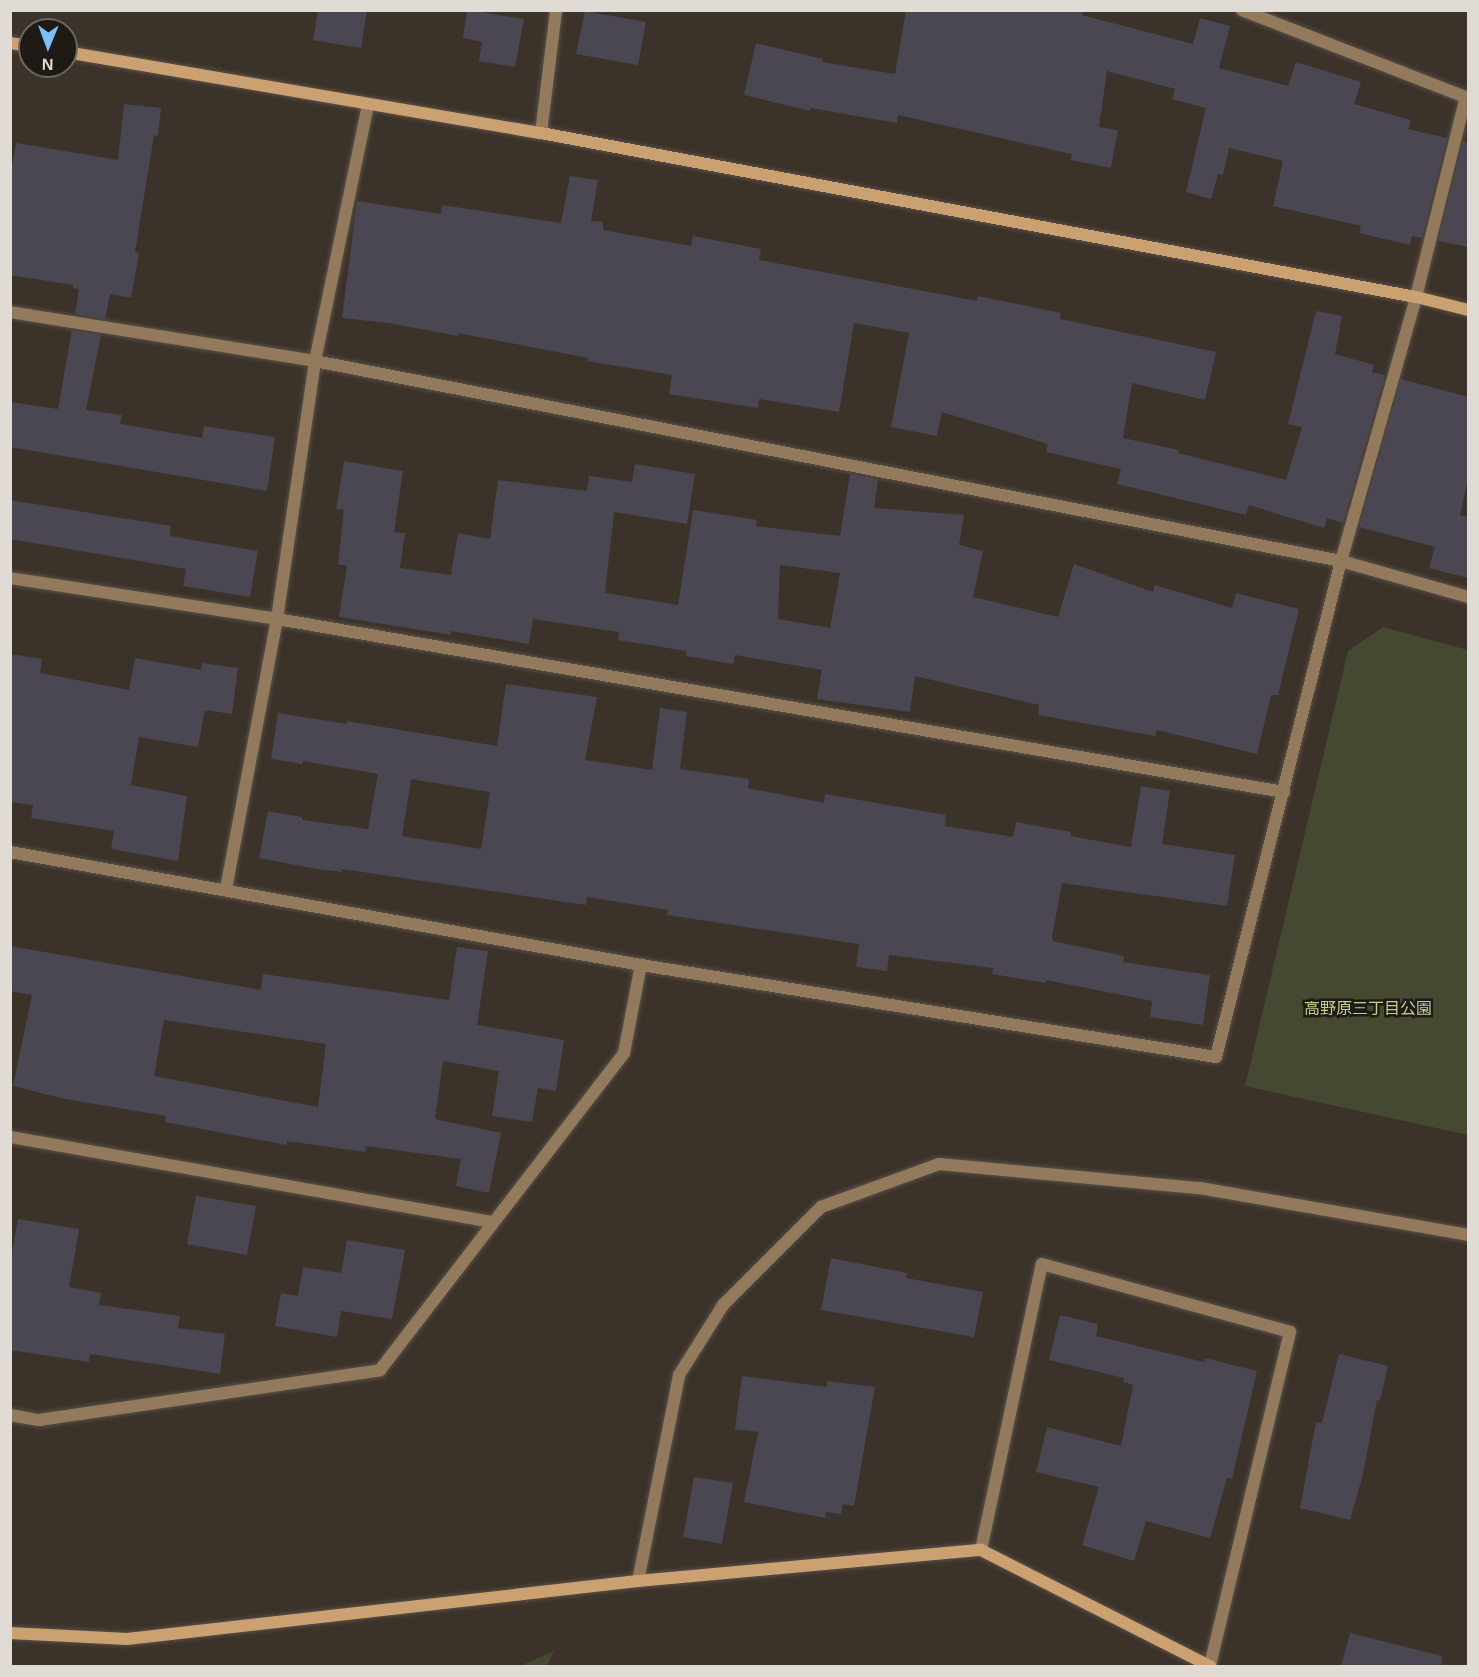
<!DOCTYPE html>
<html>
<head>
<meta charset="utf-8">
<style>
	body { margin:0 }
	#map { position:relative; width:1479px; height:1677px; overflow:hidden; background:#3b3229; font-family:Arial,"Noto Sans JP",sans-serif }
	div>[style] { position:absolute }
	.green>* { inset:0; background:#454931 }
	.building>* { inset:0; background:#4a4753 }
	.roads { filter:drop-shadow(0 0 2px #595048) drop-shadow(0 0 2px #595048) }
	.street>* { height:12px; margin:-6px; padding:0 6px; transform-origin:6px; border-radius:6px; background:#947a5d }
	.secondary>* { height:12px; margin:-6px; padding:0 6px; transform-origin:6px; border-radius:6px; background:#cba172 }
	span { translate:-50% -50%; white-space:nowrap; text-align:center; line-height:1.15; -webkit-text-stroke:5px #1f1a16; paint-order:stroke }
	.park-label { font-size:16px; color:#c3d08e }
	.frame { position:absolute; inset:0; border:12px solid #e1dbd5; pointer-events:none }
	.north { position:absolute; left:18px; top:18px; width:60px; height:60px; box-sizing:border-box; background:#1f1a16; border:2px solid #6d6762; border-radius:50%; rotate:181deg; font-size:16px; font-weight:700; line-height:24px; text-align:center; color:#e1dbd5 }
	.north::after { content:''; display:block; margin:auto; width:21px; height:27px; background:#7ebef9; clip-path:polygon(50% 0,100% 100%,50% 72%,0 100%) }
</style>
</head>
<body>
<div id="map">
	<div class="green">
		<div style="clip-path:polygon(1383px 627px,1468px 650px,1468px 1135px,1245px 1086px,1348px 651px)"></div>
		<div style="clip-path:polygon(554px 1651px,547px 1666px,520px 1666px)"></div>
	</div>
	<div class="building">
		<div style="clip-path:polygon(318px 10px,367px 10px,361px 48px,313px 40px)"></div>
		<div style="clip-path:polygon(467px 10px,524px 19px,515px 67px,479px 61px,482px 42px,463px 38px)"></div>
		<div style="clip-path:polygon(906px 10px,1083px 10px,1082px 15px,1193px 44px,1200px 18px,1230px 26px,1219px 68px,1288px 86px,1296px 62px,1361px 82px,1354px 104px,1411px 120px,1408px 129px,1447px 138px,1422px 238px,1412px 236px,1410px 245px,1359px 233px,1361px 226px,1273px 206px,1283px 161px,1229px 148px,1223px 175px,1218px 174px,1211px 199px,1186px 192px,1206px 108px,1172px 99px,1175px 89px,1107px 71px,1099px 127px,1118px 130px,1111px 168px,1071px 160px,1072px 154px,898px 115px,897px 123px,811px 108px,810px 111px,744px 95px,756px 43px,823px 59px,822px 62px,895px 74px)"></div>
		<div style="clip-path:polygon(585px 11px,646px 22px,638px 65px,576px 54px)"></div>
		<div style="clip-path:polygon(124px 104px,161px 108px,158px 136px,154px 135px,135px 252px,139px 253px,131px 298px,110px 294px,105px 319px,75px 314px,79px 289px,73px 288px,73px 285px,10px 275px,10px 177px,16px 143px,118px 160px)"></div>
		<div style="clip-path:polygon(1463px 141px,1468px 143px,1468px 247px,1438px 241px)"></div>
		<div style="clip-path:polygon(570px 176px,598px 180px,591px 221px,603px 222px,603px 230px,691px 246px,693px 236px,761px 249px,759px 260px,977px 301px,978px 296px,1061px 313px,1060px 319px,1216px 352px,1205px 400px,1132px 383px,1123px 438px,1179px 450px,1178px 453px,1286px 480px,1302px 427px,1288px 424px,1316px 311px,1342px 316px,1335px 354px,1374px 365px,1372px 372px,1385px 375px,1343px 523px,1327px 518px,1324px 528px,1249px 505px,1246px 515px,1117px 484px,1121px 469px,1046px 452px,1048px 444px,942px 412px,937px 436px,891px 427px,909px 333px,854px 323px,839px 412px,759px 399px,758px 408px,669px 394px,672px 375px,587px 361px,588px 358px,458px 333px,458px 336px,389px 323px,342px 318px,357px 201px,441px 214px,442px 205px,561px 223px)"></div>
		<div style="clip-path:polygon(72px 330px,101px 335px,86px 410px,122px 415px,120px 424px,202px 438px,204px 426px,275px 437px,267px 491px,10px 447px,10px 402px,58px 409px)"></div>
		<div style="clip-path:polygon(1401px 379px,1468px 397px,1468px 479px,1460px 515px,1468px 517px,1468px 578px,1429px 568px,1435px 547px,1359px 527px)"></div>
		<div style="clip-path:polygon(evenodd,344px 461px,403px 471px,394px 532px,405px 533px,400px 568px,451px 575px,458px 533px,490px 539px,498px 480px,587px 491px,589px 476px,632px 482px,635px 464px,695px 474px,687px 524px,614px 512px,605px 593px,678px 605px,693px 510px,757px 520px,756px 526px,840px 536px,850px 474px,878px 479px,874px 508px,964px 515px,959px 545px,983px 551px,973px 597px,1058px 617px,1074px 564px,1153px 592px,1155px 585px,1232px 608px,1236px 593px,1299px 609px,1278px 695px,1271px 695px,1257px 754px,1157px 730px,1155px 736px,1038px 715px,1039px 705px,915px 676px,910px 712px,853px 704px,817px 699px,822px 670px,735px 655px,733px 664px,686px 656px,686px 651px,618px 640px,619px 632px,533px 619px,529px 644px,451px 631px,451px 635px,339px 617px,347px 566px,338px 564px,344px 510px,336px 509px,344px 461px,780px 565px,840px 573px,830px 628px,778px 619px,780px 565px)"></div>
		<div style="clip-path:polygon(10px 500px,171px 526px,170px 536px,258px 551px,250px 597px,183px 586px,186px 569px,10px 539px)"></div>
		<div style="clip-path:polygon(10px 654px,42px 659px,40px 673px,129px 690px,135px 658px,201px 670px,202px 663px,238px 668px,232px 714px,205px 710px,198px 747px,139px 737px,131px 785px,187px 796px,178px 861px,111px 849px,114px 831px,31px 818px,33px 805px,10px 802px)"></div>
		<div style="clip-path:polygon(evenodd,506px 684px,597px 697px,585px 760px,652px 770px,660px 708px,687px 712px,680px 769px,749px 779px,748px 788px,824px 803px,825px 794px,946px 815px,945px 826px,1013px 837px,1016px 822px,1071px 832px,1070px 836px,1131px 847px,1141px 786px,1170px 791px,1162px 844px,1235px 855px,1227px 906px,1062px 883px,1052px 937px,1053px 941px,1124px 956px,1123px 962px,1210px 975px,1203px 1025px,1150px 1017px,1152px 1001px,1046px 980px,1046px 983px,992px 974px,993px 968px,889px 955px,887px 971px,856px 967px,859px 944px,667px 915px,668px 910px,587px 897px,586px 905px,342px 869px,342px 872px,311px 868px,259px 858px,268px 811px,302px 817px,302px 820px,368px 829px,378px 774px,303px 761px,302px 764px,271px 759px,278px 713px,347px 724px,347px 721px,497px 746px,506px 684px,411px 779px,490px 792px,481px 849px,402px 836px,411px 779px)"></div>
		<div style="clip-path:polygon(evenodd,10px 946px,261px 990px,263px 974px,449px 1000px,457px 947px,488px 951px,477px 1025px,564px 1040px,556px 1091px,538px 1088px,532px 1122px,492px 1116px,499px 1071px,443px 1061px,435px 1119px,501px 1133px,489px 1193px,456px 1186px,461px 1159px,366px 1146px,365px 1152px,287px 1141px,287px 1145px,165px 1122px,166px 1116px,65px 1099px,13px 1086px,32px 995px,10px 991px,10px 946px,164px 1020px,326px 1044px,318px 1107px,154px 1076px,164px 1020px)"></div>
		<div style="clip-path:polygon(196px 1196px,256px 1206px,247px 1255px,187px 1244px)"></div>
		<div style="clip-path:polygon(18px 1219px,79px 1229px,69px 1287px,101px 1293px,99px 1305px,180px 1316px,178px 1328px,225px 1334px,220px 1374px,90px 1354px,89px 1362px,10px 1350px,10px 1263px)"></div>
		<div style="clip-path:polygon(347px 1240px,405px 1250px,392px 1319px,341px 1311px,337px 1337px,275px 1326px,281px 1293px,298px 1296px,303px 1267px,341px 1273px)"></div>
		<div style="clip-path:polygon(831px 1258px,907px 1273px,906px 1278px,983px 1292px,974px 1337px,821px 1310px)"></div>
		<div style="clip-path:polygon(1060px 1315px,1098px 1324px,1096px 1336px,1204px 1362px,1205px 1358px,1257px 1371px,1232px 1479px,1227px 1478px,1210px 1538px,1146px 1521px,1134px 1561px,1082px 1545px,1099px 1487px,1036px 1472px,1047px 1427px,1121px 1446px,1133px 1385px,1123px 1382px,1124px 1378px,1049px 1360px)"></div>
		<div style="clip-path:polygon(1339px 1354px,1388px 1366px,1380px 1401px,1377px 1400px,1363px 1474px,1350px 1520px,1300px 1508px,1316px 1422px,1322px 1423px)"></div>
		<div style="clip-path:polygon(742px 1376px,827px 1387px,827px 1381px,875px 1387px,854px 1506px,843px 1504px,841px 1514px,826px 1512px,825px 1518px,744px 1502px,758px 1432px,735px 1429px)"></div>
		<div style="clip-path:polygon(694px 1477px,733px 1483px,722px 1544px,683px 1537px)"></div>
		<div style="clip-path:polygon(1350px 1633px,1442px 1656px,1441px 1666px,1341px 1666px)"></div>
	</div>
	<div class="roads">
		<div class="street">
			<div style="left:1242px;top:10px;width:243px;rotate:21.3deg"></div>
			<div style="left:541px;top:133px;width:124px;rotate:-83deg"></div>
			<div style="left:10px;top:312px;width:309px;rotate:9.1deg"></div>
			<div style="left:315px;top:361px;width:1045px;rotate:11.03deg"></div>
			<div style="left:1341px;top:561px;width:132px;rotate:15.8deg"></div>
			<div style="left:10px;top:578px;width:270px;rotate:8.7deg"></div>
			<div style="left:277px;top:619px;width:1022px;rotate:9.75deg"></div>
			<div style="left:10px;top:852px;width:641px;rotate:10.15deg"></div>
			<div style="left:641px;top:965px;width:582px;rotate:9.09deg"></div>
			<div style="left:1216px;top:1057px;width:512px;rotate:-75.86deg"></div>
			<div style="left:1341px;top:561px;width:274px;rotate:-74.1deg"></div>
			<div style="left:1416px;top:297px;width:206px;rotate:-76deg"></div>
			<div style="left:226px;top:889px;width:275px;rotate:-79.3deg"></div>
			<div style="left:277px;top:619px;width:261px;rotate:-81.6deg"></div>
			<div style="left:315px;top:361px;width:261px;rotate:-78.3deg"></div>
			<div style="left:10px;top:1137px;width:490px;rotate:10deg"></div>
			<div style="left:10px;top:1415px;width:29px;rotate:10deg"></div>
			<div style="left:39px;top:1420px;width:345px;rotate:-8.3deg"></div>
			<div style="left:380px;top:1370px;width:400px;rotate:-52.4deg"></div>
			<div style="left:624px;top:1053px;width:90px;rotate:-79.1deg"></div>
			<div style="left:981px;top:1550px;width:292px;rotate:-78deg"></div>
			<div style="left:1042px;top:1264px;width:257px;rotate:15.3deg"></div>
			<div style="left:1290px;top:1332px;width:343px;rotate:103.5deg"></div>
			<div style="left:638px;top:1581px;width:210px;rotate:-78.7deg"></div>
			<div style="left:679px;top:1375px;width:83px;rotate:-57.8deg"></div>
			<div style="left:723px;top:1305px;width:139px;rotate:-45deg"></div>
			<div style="left:821px;top:1207px;width:126px;rotate:-20deg"></div>
			<div style="left:939px;top:1164px;width:262px;rotate:5.3deg"></div>
			<div style="left:1200px;top:1188px;width:272px;rotate:9.9deg"></div>
		</div>
		<div class="secondary">
			<div style="left:10px;top:43px;width:20px;rotate:9deg"></div>
			<div style="left:66px;top:52px;width:482px;rotate:9.7deg"></div>
			<div style="left:541px;top:133px;width:890px;rotate:10.62deg"></div>
			<div style="left:1416px;top:297px;width:54px;rotate:14deg"></div>
			<div style="left:10px;top:1633px;width:117px;rotate:2.9deg"></div>
			<div style="left:127px;top:1639px;width:514px;rotate:-6.48deg"></div>
			<div style="left:638px;top:1581px;width:344px;rotate:-5.2deg"></div>
			<div style="left:981px;top:1550px;width:257px;rotate:26.9deg"></div>
		</div>
	</div>
	<div class="park-label">
		<span style="left:1368px;top:1009px">高野原三丁目公園</span>
	</div>
	<div class="frame"></div>
	<div class="north">N</div>
</div>
</body>
</html>
